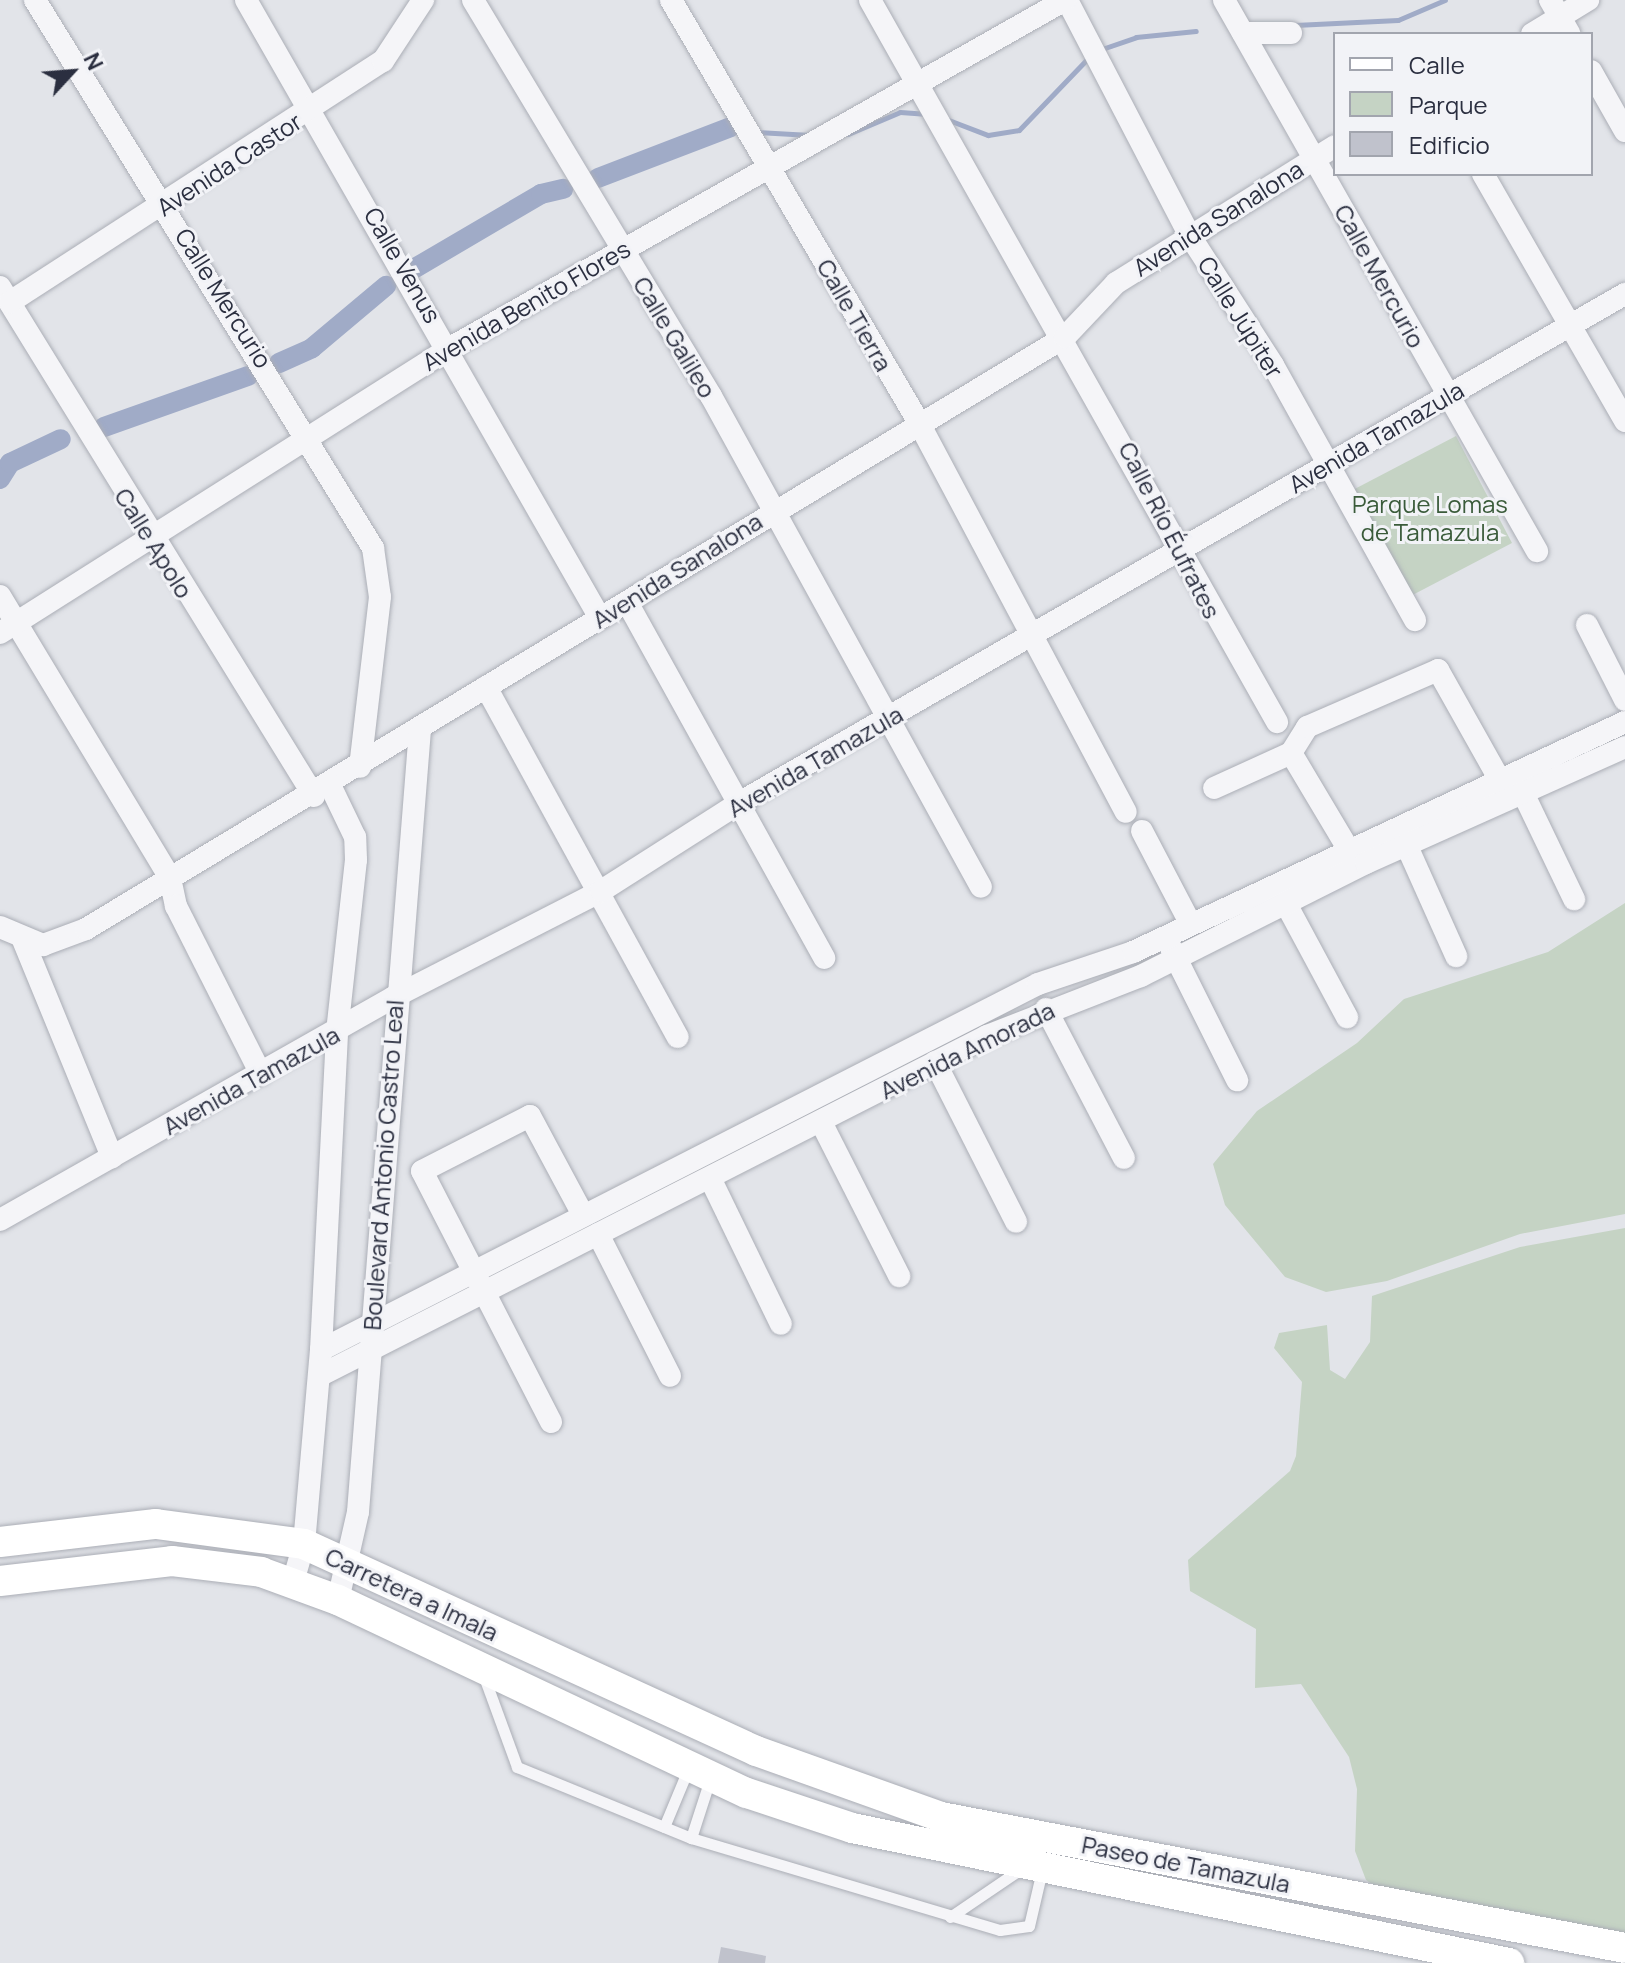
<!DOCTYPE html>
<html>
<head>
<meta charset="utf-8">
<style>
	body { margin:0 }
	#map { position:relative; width:1625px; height:1963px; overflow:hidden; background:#e2e4e9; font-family:Manrope,sans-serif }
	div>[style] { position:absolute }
	.green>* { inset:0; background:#c5d3c4 }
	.stream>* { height:5px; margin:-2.5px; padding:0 2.5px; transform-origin:2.5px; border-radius:2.5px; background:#a0abc7 }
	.canal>* { height:20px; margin:-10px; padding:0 10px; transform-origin:10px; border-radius:10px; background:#a0abc7 }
	.building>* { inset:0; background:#c0c2cc }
	.roads { filter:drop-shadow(0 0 2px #abaeb6) drop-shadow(0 0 2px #abaeb6) }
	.lane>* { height:11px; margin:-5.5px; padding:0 5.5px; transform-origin:5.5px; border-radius:5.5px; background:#f5f5f8 }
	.street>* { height:22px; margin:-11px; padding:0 11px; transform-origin:11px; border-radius:11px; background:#f5f5f8 }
	.secondary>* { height:30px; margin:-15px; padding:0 15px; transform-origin:15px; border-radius:15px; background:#fff }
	span { translate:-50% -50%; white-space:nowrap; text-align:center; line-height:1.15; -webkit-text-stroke:6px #f2f3f7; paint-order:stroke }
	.street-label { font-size:24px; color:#2b2f40 }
	.park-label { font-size:24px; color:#3a5b3a }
	.legend { position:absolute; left:1333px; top:32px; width:260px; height:144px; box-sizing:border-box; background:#f2f3f7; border:2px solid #a2a5ae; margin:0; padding:10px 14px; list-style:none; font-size:24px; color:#2b2f40 }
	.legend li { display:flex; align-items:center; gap:16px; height:40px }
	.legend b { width:40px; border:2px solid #a2a5ae }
	.north { position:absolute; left:32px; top:32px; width:80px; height:80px; -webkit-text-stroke:6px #f2f3f7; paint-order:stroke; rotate:64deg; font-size:22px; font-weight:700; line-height:32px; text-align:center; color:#2b2f40 }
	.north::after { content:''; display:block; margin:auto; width:28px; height:36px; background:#2b2f40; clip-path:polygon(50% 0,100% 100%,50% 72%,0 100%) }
</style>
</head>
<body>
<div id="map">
	<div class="green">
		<div style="clip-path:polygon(1456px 436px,1512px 543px,1403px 600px,1347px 493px)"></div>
		<div style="clip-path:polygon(1625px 903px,1625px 1214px,1520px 1234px,1387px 1281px,1326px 1292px,1285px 1277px,1225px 1205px,1213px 1164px,1257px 1111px,1357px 1043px,1404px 999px,1548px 952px)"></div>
		<div style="clip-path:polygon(1625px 1228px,1625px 1938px,1385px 1893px,1366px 1880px,1355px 1851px,1357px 1789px,1349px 1757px,1301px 1684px,1255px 1688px,1256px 1629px,1190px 1591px,1188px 1560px,1290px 1471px,1296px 1456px,1302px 1382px,1274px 1348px,1279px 1333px,1327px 1325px,1330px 1370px,1345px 1379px,1370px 1342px,1372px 1296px,1520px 1247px)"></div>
	</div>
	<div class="stream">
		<div style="left:1295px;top:25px;width:103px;rotate:-2.8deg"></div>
		<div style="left:1398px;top:20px;width:51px;rotate:-23.1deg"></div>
		<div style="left:1099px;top:50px;width:39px;rotate:-19deg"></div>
		<div style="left:1136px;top:37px;width:60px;rotate:-5.7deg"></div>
		<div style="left:946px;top:119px;width:45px;rotate:20.9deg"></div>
		<div style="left:988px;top:135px;width:31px;rotate:-9deg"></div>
		<div style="left:1019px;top:130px;width:104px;rotate:-46.2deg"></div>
		<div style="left:756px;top:132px;width:54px;rotate:3.2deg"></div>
		<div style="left:848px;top:134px;width:56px;rotate:-22.9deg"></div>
		<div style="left:900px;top:112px;width:28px;rotate:4deg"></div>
	</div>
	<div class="canal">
		<div style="left:598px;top:178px;width:142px;rotate:-21deg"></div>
		<div style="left:415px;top:268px;width:146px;rotate:-30.4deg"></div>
		<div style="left:541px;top:194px;width:23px;rotate:-13deg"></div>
		<div style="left:279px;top:363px;width:36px;rotate:-24deg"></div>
		<div style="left:312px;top:348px;width:97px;rotate:-40deg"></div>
		<div style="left:104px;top:427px;width:153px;rotate:-19.5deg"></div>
		<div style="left:0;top:479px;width:19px;rotate:-58deg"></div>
		<div style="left:10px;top:463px;width:56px;rotate:-25.2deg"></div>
	</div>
	<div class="building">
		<div style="clip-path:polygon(721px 1947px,766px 1956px,765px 1963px,718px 1963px)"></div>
	</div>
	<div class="roads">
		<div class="lane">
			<div style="left:483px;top:1674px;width:99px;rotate:69.9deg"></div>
			<div style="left:517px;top:1767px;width:188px;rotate:22.2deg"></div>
			<div style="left:691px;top:1838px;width:322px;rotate:16.6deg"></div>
			<div style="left:1000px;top:1930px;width:29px;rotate:-8deg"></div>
			<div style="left:1029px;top:1926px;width:57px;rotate:-76.9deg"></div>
			<div style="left:664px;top:1827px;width:65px;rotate:-67.4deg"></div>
			<div style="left:691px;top:1838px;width:65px;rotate:-72.1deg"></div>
			<div style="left:950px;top:1917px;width:87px;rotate:-34.2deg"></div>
		</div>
		<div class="street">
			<div style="left:35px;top:0;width:644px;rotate:58.33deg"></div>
			<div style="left:373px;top:548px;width:49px;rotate:81.9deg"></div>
			<div style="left:380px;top:597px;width:171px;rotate:96.7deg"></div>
			<div style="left:246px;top:0;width:712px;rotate:60.2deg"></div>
			<div style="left:473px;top:0;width:462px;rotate:59deg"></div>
			<div style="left:711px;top:396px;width:560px;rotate:61.19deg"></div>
			<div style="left:671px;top:0;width:493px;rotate:59.6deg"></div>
			<div style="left:920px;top:425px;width:438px;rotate:62deg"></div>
			<div style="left:870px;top:0;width:829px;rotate:60.59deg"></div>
			<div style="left:1067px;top:0;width:266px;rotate:62.5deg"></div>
			<div style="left:1190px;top:236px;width:153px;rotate:57.2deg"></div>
			<div style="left:1273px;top:365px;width:292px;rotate:60.9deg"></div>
			<div style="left:1224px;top:0;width:634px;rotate:60.4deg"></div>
			<div style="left:1550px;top:0;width:39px;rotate:60deg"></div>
			<div style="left:1243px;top:33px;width:48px"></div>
			<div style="left:1532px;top:34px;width:66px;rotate:-31.3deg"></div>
			<div style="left:1591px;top:71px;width:69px;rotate:60.5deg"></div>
			<div style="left:1483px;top:174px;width:285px;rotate:60.1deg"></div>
			<div style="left:0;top:287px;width:598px;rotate:58.33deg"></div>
			<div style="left:10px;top:302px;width:444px;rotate:-32.9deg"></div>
			<div style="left:383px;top:61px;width:73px;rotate:-56.7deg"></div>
			<div style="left:0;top:596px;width:329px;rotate:58.9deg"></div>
			<div style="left:170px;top:878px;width:29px;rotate:78deg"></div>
			<div style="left:176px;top:906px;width:188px;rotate:63.2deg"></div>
			<div style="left:627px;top:602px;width:407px;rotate:61deg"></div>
			<div style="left:1587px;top:625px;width:84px;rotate:63.1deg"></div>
			<div style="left:0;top:633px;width:533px;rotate:-32.35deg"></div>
			<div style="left:450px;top:348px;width:707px;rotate:-29.5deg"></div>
			<div style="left:486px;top:687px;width:399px;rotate:61.3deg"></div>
			<div style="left:1291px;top:753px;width:109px;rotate:59.2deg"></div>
			<div style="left:1214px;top:788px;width:85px;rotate:-24.4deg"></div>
			<div style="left:1291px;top:753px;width:31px;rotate:-58deg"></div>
			<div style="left:1307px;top:727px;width:143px;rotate:-23.5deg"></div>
			<div style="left:1438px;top:670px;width:139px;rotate:60.7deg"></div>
			<div style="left:1523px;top:793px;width:118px;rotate:64.3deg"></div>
			<div style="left:1142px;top:831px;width:104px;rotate:62.4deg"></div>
			<div style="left:1406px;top:844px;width:123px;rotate:65.9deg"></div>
			<div style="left:1285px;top:902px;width:131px;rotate:61.7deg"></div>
			<div style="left:0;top:927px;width:47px;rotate:22.7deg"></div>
			<div style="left:43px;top:945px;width:46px;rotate:-20.4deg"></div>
			<div style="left:86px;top:929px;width:1144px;rotate:-31.16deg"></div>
			<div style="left:1065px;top:337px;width:74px;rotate:-46.6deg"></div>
			<div style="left:1116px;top:283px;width:258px;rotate:-32deg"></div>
			<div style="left:23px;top:940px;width:235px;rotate:67.7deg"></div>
			<div style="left:1171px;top:948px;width:148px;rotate:63.4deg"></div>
			<div style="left:1046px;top:1009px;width:168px;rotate:62.4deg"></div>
			<div style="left:935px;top:1062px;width:179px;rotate:63.1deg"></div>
			<div style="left:821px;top:1122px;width:173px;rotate:63.1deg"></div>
			<div style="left:710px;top:1178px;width:162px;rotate:64.1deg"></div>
			<div style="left:0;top:1220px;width:453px;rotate:-29.5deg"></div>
			<div style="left:394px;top:997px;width:233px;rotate:-27.1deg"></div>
			<div style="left:601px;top:891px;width:164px;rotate:-32.5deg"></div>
			<div style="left:739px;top:803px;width:1022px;rotate:-29.88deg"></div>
			<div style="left:598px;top:1234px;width:159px;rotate:63.1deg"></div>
			<div style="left:321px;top:1350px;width:805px;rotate:-27.04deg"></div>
			<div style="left:1038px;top:984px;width:100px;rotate:-18.6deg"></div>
			<div style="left:1133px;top:952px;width:543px;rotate:-25.06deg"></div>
			<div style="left:319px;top:1376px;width:750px;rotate:-26.98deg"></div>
			<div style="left:987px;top:1036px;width:165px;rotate:-21.3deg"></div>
			<div style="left:1141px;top:976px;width:252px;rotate:-26.7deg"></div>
			<div style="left:1366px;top:863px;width:284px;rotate:-24.1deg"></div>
			<div style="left:551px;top:1422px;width:282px;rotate:-117.2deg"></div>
			<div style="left:422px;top:1171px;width:121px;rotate:-27deg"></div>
			<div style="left:530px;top:1116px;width:110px;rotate:61.8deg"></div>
			<div style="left:293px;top:1582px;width:40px;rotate:-74deg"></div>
			<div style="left:304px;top:1544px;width:195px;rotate:-85deg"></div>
			<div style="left:321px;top:1350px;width:318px;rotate:-87.1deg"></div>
			<div style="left:337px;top:1032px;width:173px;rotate:-83.7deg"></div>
			<div style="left:356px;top:860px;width:23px;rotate:-92deg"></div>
			<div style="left:355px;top:837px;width:58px;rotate:-115.7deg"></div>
			<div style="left:338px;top:1600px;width:90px;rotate:-77.2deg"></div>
			<div style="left:358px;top:1512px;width:785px;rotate:-85.47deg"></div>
		</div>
		<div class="secondary">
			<div style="left:0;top:1542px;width:157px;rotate:-6.6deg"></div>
			<div style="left:156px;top:1524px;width:149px;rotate:7.7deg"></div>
			<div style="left:304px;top:1544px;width:497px;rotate:24.6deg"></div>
			<div style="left:756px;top:1751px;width:196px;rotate:19.6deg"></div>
			<div style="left:941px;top:1817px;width:696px;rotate:10.84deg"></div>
			<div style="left:0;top:1581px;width:173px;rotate:-6.6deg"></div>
			<div style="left:172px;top:1561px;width:90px;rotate:7deg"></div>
			<div style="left:261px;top:1572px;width:82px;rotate:20deg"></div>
			<div style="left:338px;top:1600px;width:452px;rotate:25.3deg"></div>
			<div style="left:747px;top:1793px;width:111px;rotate:18.4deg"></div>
			<div style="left:852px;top:1828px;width:671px;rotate:11.61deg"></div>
		</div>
	</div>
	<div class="street-label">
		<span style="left:229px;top:164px;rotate:-33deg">Avenida Castor</span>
		<span style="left:1218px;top:218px;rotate:-32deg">Avenida Sanalona</span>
		<span style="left:403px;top:265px;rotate:60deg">Calle Venus</span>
		<span style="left:1380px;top:276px;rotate:61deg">Calle Mercurio</span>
		<span style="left:224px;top:298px;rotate:58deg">Calle Mercurio</span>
		<span style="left:526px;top:305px;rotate:-30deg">Avenida Benito Flores</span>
		<span style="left:855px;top:315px;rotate:60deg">Calle Tierra</span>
		<span style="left:1241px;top:317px;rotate:58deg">Calle Júpiter</span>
		<span style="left:675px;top:337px;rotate:59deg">Calle Galileo</span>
		<span style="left:1376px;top:437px;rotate:-30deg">Avenida Tamazula</span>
		<span style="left:1170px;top:530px;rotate:63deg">Calle Río Éufrates</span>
		<span style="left:154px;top:543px;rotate:58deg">Calle Apolo</span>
		<span style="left:677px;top:570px;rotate:-32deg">Avenida Sanalona</span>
		<span style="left:815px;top:761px;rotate:-30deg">Avenida Tamazula</span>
		<span style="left:967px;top:1050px;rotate:-26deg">Avenida Amorada</span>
		<span style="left:251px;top:1080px;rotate:-29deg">Avenida Tamazula</span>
		<span style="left:383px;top:1165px;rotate:-86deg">Boulevard Antonio Castro Leal</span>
		<span style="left:412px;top:1594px;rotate:25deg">Carretera a Imala</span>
		<span style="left:1186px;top:1864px;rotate:11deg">Paseo de Tamazula</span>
	</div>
	<div class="park-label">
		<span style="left:1430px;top:518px">Parque Lomas<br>de Tamazula</span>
	</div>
	<ul class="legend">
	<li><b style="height:10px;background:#fff"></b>Calle</li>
	<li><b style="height:22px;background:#c5d3c4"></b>Parque</li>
	<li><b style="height:22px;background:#c0c2cc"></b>Edificio</li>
	</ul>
	<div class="north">N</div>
</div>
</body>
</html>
